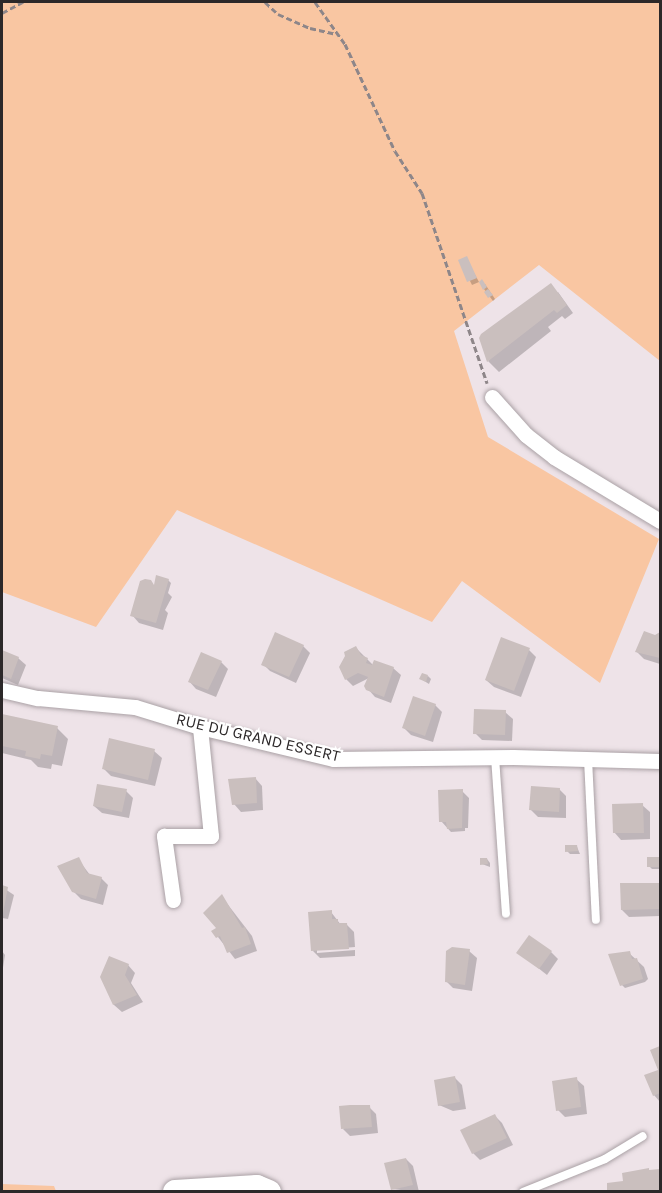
<!DOCTYPE html>
<html>
<head>
<meta charset="utf-8">
<style>
	body { margin:0 }
	#map { position:relative; width:662px; height:1193px; overflow:hidden; background:#eee3e8; font-family:Karla,sans-serif }
	div>[style] { position:absolute }
	.green>* { inset:0; background:#f9c6a2 }
	.shadow>* { inset:0; background:#0003 }
	.building>* { inset:0; background:#cabfbe }
	.path>* { height:3px; margin-top:-1.5px; transform-origin:0; background:repeating-linear-gradient(90deg,#8e8689 0 6px,transparent 0 9px) }
	.roads { filter:drop-shadow(0 0 2px #aaa1a5) drop-shadow(0 0 2px #aaa1a5) }
	.service>* { height:8px; margin:-4px; padding:0 4px; transform-origin:4px; border-radius:4px; background:#fff }
	.minor>* { height:15px; margin:-7.5px; padding:0 7.5px; transform-origin:7.5px; border-radius:7.5px; background:#fff }
	.primary>* { height:24px; margin:-12px; padding:0 12px; transform-origin:12px; border-radius:12px; background:#fff }
	span { translate:-50% -50%; white-space:nowrap; text-align:center; line-height:1.15; -webkit-text-stroke:4.5px #fff; paint-order:stroke }
	.street-label { font-size:16px; color:#2c2829 }
	.frame { position:absolute; inset:0; border:3px solid #2c2829; pointer-events:none }
</style>
</head>
<body>
<div id="map">
	<div class="green">
		<div style="clip-path:polygon(2px 2px,660px 2px,660px 361px,539px 265px,454px 331px,488px 437px,659px 539px,600px 683px,462px 581px,432px 622px,177px 510px,96px 627px,2px 592px)"></div>
		<div style="clip-path:polygon(2px 1184px,54px 1186px,56px 1191px,2px 1191px)"></div>
	</div>
	<div class="shadow">
		<div style="clip-path:polygon(466px 258px,479px 282px,472px 285px,460px 261px)"></div>
		<div style="clip-path:polygon(485px 284px,495px 299px,493px 301px,484px 289px)"></div>
		<div style="clip-path:polygon(558px 292px,573px 313px,565px 319px,562px 316px,548px 327px,551px 331px,499px 372px,488px 361px)"></div>
		<div style="clip-path:polygon(168px 580px,171px 583px,168px 593px,172px 597px,165px 610px,168px 613px,163px 630px,139px 623px,132px 615px)"></div>
		<div style="clip-path:polygon(660px 634px,660px 664px,644px 659px,637px 652px)"></div>
		<div style="clip-path:polygon(303px 646px,310px 653px,296px 683px,270px 671px,263px 664px)"></div>
		<div style="clip-path:polygon(356px 648px,373px 665px,393px 668px,401px 675px,391px 703px,375px 697px,368px 689px,369px 678px,353px 686px,346px 679px)"></div>
		<div style="clip-path:polygon(529px 650px,536px 657px,521px 697px,494px 687px,486px 680px)"></div>
		<div style="clip-path:polygon(2px 651px,18px 658px,26px 665px,18px 685px,2px 678px)"></div>
		<div style="clip-path:polygon(221px 662px,228px 669px,216px 697px,196px 689px,189px 681px)"></div>
		<div style="clip-path:polygon(428px 676px,431px 679px,429px 684px,421px 679px)"></div>
		<div style="clip-path:polygon(435px 705px,442px 712px,433px 742px,411px 735px,404px 728px)"></div>
		<div style="clip-path:polygon(505px 712px,513px 719px,512px 741px,482px 740px,475px 733px)"></div>
		<div style="clip-path:polygon(2px 715px,57px 728px,68px 739px,62px 766px,52px 764px,51px 769px,38px 767px,31px 760px,2px 753px)"></div>
		<div style="clip-path:polygon(154px 751px,162px 758px,155px 786px,111px 776px,103px 768px)"></div>
		<div style="clip-path:polygon(255px 778px,262px 786px,263px 810px,241px 812px,234px 804px)"></div>
		<div style="clip-path:polygon(559px 789px,566px 796px,566px 818px,538px 817px,531px 810px)"></div>
		<div style="clip-path:polygon(126px 791px,133px 798px,129px 818px,102px 813px,94px 806px)"></div>
		<div style="clip-path:polygon(462px 791px,469px 798px,468px 828px,465px 828px,465px 831px,451px 832px,441px 821px)"></div>
		<div style="clip-path:polygon(642px 805px,650px 812px,650px 839px,621px 840px,614px 832px)"></div>
		<div style="clip-path:polygon(577px 847px,580px 854px,570px 854px,567px 851px)"></div>
		<div style="clip-path:polygon(78px 859px,90px 875px,101px 878px,108px 885px,103px 905px,81px 899px,73px 891px)"></div>
		<div style="clip-path:polygon(487px 859px,490px 863px,490px 867px,482px 864px)"></div>
		<div style="clip-path:polygon(649px 859px,660px 859px,660px 869px,652px 869px,649px 866px)"></div>
		<div style="clip-path:polygon(622px 884px,660px 884px,660px 916px,629px 917px,622px 910px)"></div>
		<div style="clip-path:polygon(2px 887px,14px 895px,8px 919px,2px 918px)"></div>
		<div style="clip-path:polygon(222px 897px,252px 936px,257px 951px,235px 959px,218px 937px)"></div>
		<div style="clip-path:polygon(331px 912px,341px 925px,346px 924px,354px 932px,355px 947px,317px 950px,317px 953px,355px 950px,355px 956px,320px 958px,313px 951px)"></div>
		<div style="clip-path:polygon(2px 951px,5px 955px,2px 974px)"></div>
		<div style="clip-path:polygon(469px 951px,477px 958px,472px 991px,453px 988px,446px 981px)"></div>
		<div style="clip-path:polygon(518px 952px,551px 952px,558px 959px,547px 975px)"></div>
		<div style="clip-path:polygon(629px 953px,644px 967px,648px 979px,645px 982px,625px 988px,622px 985px)"></div>
		<div style="clip-path:polygon(128px 965px,135px 973px,131px 983px,143px 1002px,122px 1012px,114px 1005px,102px 977px)"></div>
		<div style="clip-path:polygon(660px 1047px,660px 1102px,654px 1095px,660px 1071px,652px 1051px)"></div>
		<div style="clip-path:polygon(455px 1078px,462px 1085px,466px 1109px,453px 1111px,439px 1105px)"></div>
		<div style="clip-path:polygon(576px 1079px,584px 1086px,587px 1114px,565px 1117px,558px 1110px)"></div>
		<div style="clip-path:polygon(369px 1107px,376px 1114px,378px 1133px,350px 1136px,343px 1129px)"></div>
		<div style="clip-path:polygon(495px 1116px,502px 1123px,513px 1145px,480px 1160px,473px 1153px)"></div>
		<div style="clip-path:polygon(406px 1159px,413px 1166px,419px 1192px,392px 1189px)"></div>
	</div>
	<div class="building">
		<div style="clip-path:polygon(467px 256px,477px 278px,467px 282px,458px 260px)"></div>
		<div style="clip-path:polygon(482px 279px,487px 287px,483px 290px,479px 282px)"></div>
		<div style="clip-path:polygon(551px 283px,567px 305px,557px 313px,554px 310px,487px 362px,479px 338px,481px 334px)"></div>
		<div style="clip-path:polygon(488px 289px,493px 295px,488px 298px,484px 292px)"></div>
		<div style="clip-path:polygon(156px 575px,169px 579px,156px 623px,130px 616px,140px 581px,145px 579px,151px 580px,154px 585px)"></div>
		<div style="clip-path:polygon(644px 631px,655px 635px,660px 632px,660px 658px,635px 652px)"></div>
		<div style="clip-path:polygon(275px 632px,304px 645px,289px 677px,261px 665px)"></div>
		<div style="clip-path:polygon(501px 637px,530px 648px,514px 691px,485px 680px)"></div>
		<div style="clip-path:polygon(356px 646px,361px 655px,368px 658px,366px 663px,372px 665px,374px 660px,394px 667px,384px 697px,366px 690px,364px 686px,368px 677px,358px 673px,345px 680px,339px 667px,345px 656px,344px 652px)"></div>
		<div style="clip-path:polygon(2px 650px,19px 657px,11px 679px,2px 675px)"></div>
		<div style="clip-path:polygon(201px 652px,222px 661px,208px 690px,188px 682px)"></div>
		<div style="clip-path:polygon(422px 673px,428px 675px,426px 682px,419px 679px)"></div>
		<div style="clip-path:polygon(413px 696px,436px 704px,425px 736px,402px 728px)"></div>
		<div style="clip-path:polygon(474px 709px,506px 710px,505px 735px,473px 734px)"></div>
		<div style="clip-path:polygon(2px 714px,58px 726px,52px 756px,41px 754px,40px 759px,25px 756px,26px 751px,2px 746px)"></div>
		<div style="clip-path:polygon(109px 738px,155px 749px,148px 780px,102px 769px)"></div>
		<div style="clip-path:polygon(256px 777px,257px 803px,232px 805px,228px 779px)"></div>
		<div style="clip-path:polygon(97px 784px,127px 789px,122px 812px,93px 806px)"></div>
		<div style="clip-path:polygon(531px 786px,560px 788px,559px 812px,529px 810px)"></div>
		<div style="clip-path:polygon(463px 789px,462px 828px,447px 829px,446px 822px,439px 822px,438px 790px)"></div>
		<div style="clip-path:polygon(643px 803px,644px 833px,613px 833px,612px 804px)"></div>
		<div style="clip-path:polygon(565px 845px,577px 845px,578px 851px,565px 852px)"></div>
		<div style="clip-path:polygon(79px 857px,87px 873px,102px 877px,96px 899px,72px 892px,57px 866px)"></div>
		<div style="clip-path:polygon(647px 857px,660px 857px,660px 867px,647px 867px)"></div>
		<div style="clip-path:polygon(480px 858px,487px 858px,488px 864px,480px 865px)"></div>
		<div style="clip-path:polygon(620px 883px,660px 883px,660px 909px,621px 910px)"></div>
		<div style="clip-path:polygon(2px 885px,8px 887px,3px 913px,2px 912px)"></div>
		<div style="clip-path:polygon(222px 894px,242px 928px,245px 927px,251px 944px,227px 953px,220px 936px,216px 938px,211px 931px,216px 928px,203px 913px)"></div>
		<div style="clip-path:polygon(332px 910px,332px 919px,338px 919px,338px 923px,347px 923px,349px 949px,311px 951px,308px 912px)"></div>
		<div style="clip-path:polygon(529px 935px,552px 951px,539px 969px,516px 953px)"></div>
		<div style="clip-path:polygon(452px 947px,470px 949px,465px 985px,445px 982px,446px 951px)"></div>
		<div style="clip-path:polygon(630px 951px,632px 959px,637px 958px,643px 979px,620px 986px,608px 954px)"></div>
		<div style="clip-path:polygon(109px 956px,129px 964px,125px 975px,137px 995px,113px 1005px,100px 977px)"></div>
		<div style="clip-path:polygon(660px 1046px,660px 1093px,653px 1096px,644px 1075px,658px 1070px,650px 1050px)"></div>
		<div style="clip-path:polygon(455px 1076px,460px 1102px,438px 1106px,434px 1080px)"></div>
		<div style="clip-path:polygon(577px 1077px,581px 1107px,556px 1111px,552px 1081px)"></div>
		<div style="clip-path:polygon(350px 1105px,370px 1105px,372px 1127px,341px 1129px,339px 1106px)"></div>
		<div style="clip-path:polygon(495px 1114px,507px 1138px,472px 1154px,460px 1130px)"></div>
		<div style="clip-path:polygon(406px 1158px,413px 1185px,391px 1190px,384px 1163px)"></div>
		<div style="clip-path:polygon(649px 1168px,649px 1170px,660px 1169px,660px 1192px,607px 1192px,607px 1183px,623px 1181px,622px 1173px)"></div>
	</div>
	<div class="path">
		<div style="left:265px;top:2px;width:18px;rotate:43deg"></div>
		<div style="left:278px;top:14px;width:35px;rotate:24deg"></div>
		<div style="left:310px;top:28px;width:27px;rotate:13deg"></div>
		<div style="left:315px;top:2px;width:52px;rotate:54.5deg"></div>
		<div style="left:345px;top:44px;width:118px;rotate:65deg"></div>
		<div style="left:395px;top:151px;width:50px;rotate:57.3deg"></div>
		<div style="left:422px;top:193px;width:201px;rotate:71.1deg"></div>
		<div style="left:2px;top:13px;width:24px;rotate:-28deg"></div>
	</div>
	<div class="roads">
		<div class="service">
			<div style="left:495px;top:757px;width:157px;rotate:86deg"></div>
			<div style="left:588px;top:759px;width:161px;rotate:87.2deg"></div>
			<div style="left:523px;top:1192px;width:88px;rotate:-21.9deg"></div>
			<div style="left:605px;top:1159px;width:44px;rotate:-31.2deg"></div>
		</div>
		<div class="minor">
			<div style="left:492px;top:397px;width:51px;rotate:48.2deg"></div>
			<div style="left:526px;top:435px;width:36px;rotate:38deg"></div>
			<div style="left:554px;top:457px;width:124px;rotate:31.1deg"></div>
			<div style="left:2px;top:690px;width:37px;rotate:13deg"></div>
			<div style="left:38px;top:698px;width:97px;rotate:5.3deg"></div>
			<div style="left:135px;top:707px;width:68px;rotate:17.1deg"></div>
			<div style="left:200px;top:727px;width:137px;rotate:13.5deg"></div>
			<div style="left:333px;top:759px;width:180px;rotate:-0.6deg"></div>
			<div style="left:513px;top:757px;width:147px;rotate:1.6deg"></div>
			<div style="left:173px;top:900px;width:65px;rotate:-98deg"></div>
			<div style="left:164px;top:836px;width:47px"></div>
			<div style="left:211px;top:836px;width:110px;rotate:-95.8deg"></div>
		</div>
		<div class="primary">
			<div style="left:175px;top:1192px;width:82px;rotate:-3.5deg"></div>
			<div style="left:257px;top:1187px;width:13px;rotate:23deg"></div>
		</div>
	</div>
	<div class="street-label">
		<span style="left:258px;top:738px;rotate:13deg">RUE DU GRAND ESSERT</span>
	</div>
	<div class="frame"></div>
</div>
</body>
</html>
